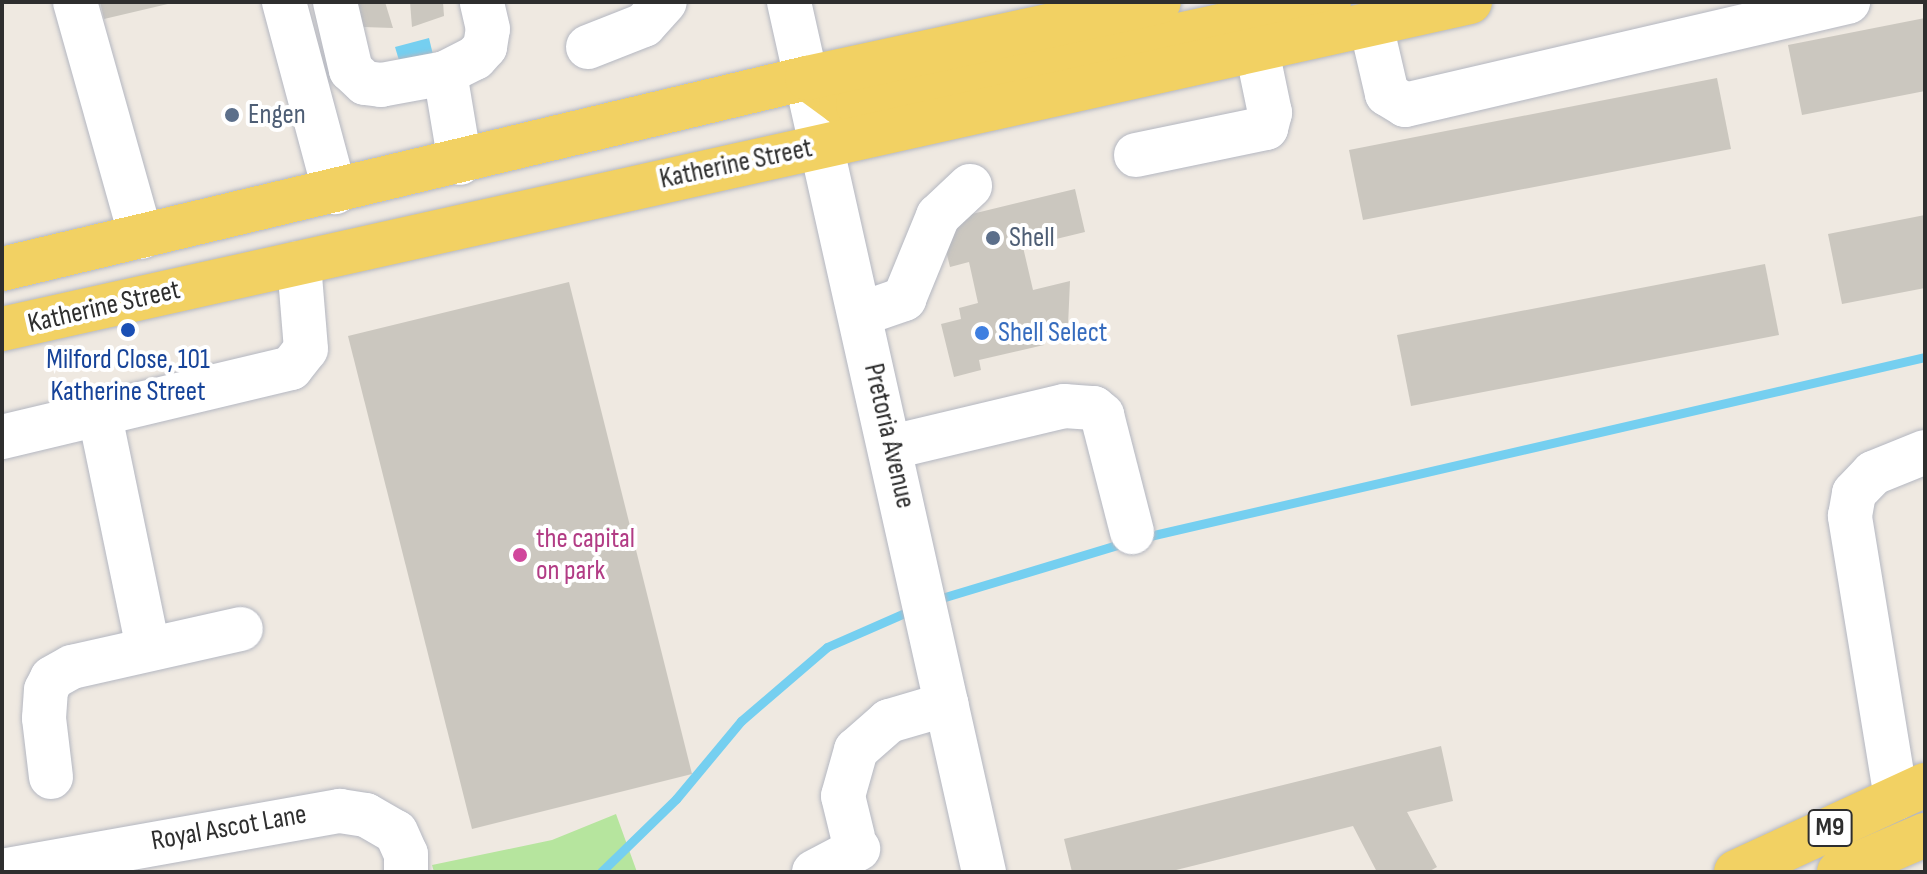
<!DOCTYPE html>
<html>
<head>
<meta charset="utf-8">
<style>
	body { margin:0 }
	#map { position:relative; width:1927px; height:874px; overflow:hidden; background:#efe9e1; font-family:"Sofia Sans Condensed",sans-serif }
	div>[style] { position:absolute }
	.green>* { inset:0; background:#b6e59e }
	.water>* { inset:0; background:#75cff0 }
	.stream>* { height:9px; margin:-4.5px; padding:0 4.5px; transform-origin:4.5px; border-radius:4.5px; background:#75cff0 }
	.building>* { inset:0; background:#cbc7bf }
	.roads { filter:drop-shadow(0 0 2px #b4b7c1) drop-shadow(0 0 2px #b4b7c1) }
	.minor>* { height:44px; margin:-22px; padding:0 22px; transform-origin:22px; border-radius:22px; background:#fff }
	.major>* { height:44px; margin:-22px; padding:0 22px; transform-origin:22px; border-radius:22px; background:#f2d163 }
	.dots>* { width:22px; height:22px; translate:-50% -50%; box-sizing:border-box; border:4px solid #fff; border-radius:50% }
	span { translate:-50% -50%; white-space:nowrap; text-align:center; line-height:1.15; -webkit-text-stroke:8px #fff; paint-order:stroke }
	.shield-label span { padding:2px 6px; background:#fff; border:2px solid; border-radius:6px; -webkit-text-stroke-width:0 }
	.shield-label { font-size:26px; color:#2e2e2e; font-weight:700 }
	.service-label { font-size:28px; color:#4e5e75 }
	.left { translate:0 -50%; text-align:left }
	.street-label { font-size:28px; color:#2e2e2e }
	.shop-label { font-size:28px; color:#366cbe }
	.transit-label { font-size:28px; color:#164399 }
	.hotel-label { font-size:28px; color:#b23c85 }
	.frame { position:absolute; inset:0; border:4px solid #2e2e2e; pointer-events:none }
</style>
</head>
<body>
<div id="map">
	<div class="green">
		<div style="clip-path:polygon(616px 814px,637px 872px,434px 872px,432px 865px,552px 840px)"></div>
	</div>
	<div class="water">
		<div style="clip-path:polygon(429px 38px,434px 59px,401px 67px,395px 47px)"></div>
	</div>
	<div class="stream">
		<div style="left:1141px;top:538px;width:805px;rotate:-13deg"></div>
		<div style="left:935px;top:600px;width:201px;rotate:-16.8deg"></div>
		<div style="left:601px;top:872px;width:105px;rotate:-44.2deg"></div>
		<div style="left:676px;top:799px;width:102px;rotate:-50.2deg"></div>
		<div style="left:741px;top:721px;width:113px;rotate:-40.7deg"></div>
		<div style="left:827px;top:647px;width:95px;rotate:-23.6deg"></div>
	</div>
	<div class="building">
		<div style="clip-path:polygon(100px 2px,172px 2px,172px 3px,104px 19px)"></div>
		<div style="clip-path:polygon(355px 2px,385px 2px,393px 28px,363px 27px)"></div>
		<div style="clip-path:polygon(410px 2px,443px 2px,444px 16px,412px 27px)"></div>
		<div style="clip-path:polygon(1925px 18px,1925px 91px,1802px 115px,1788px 45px)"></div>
		<div style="clip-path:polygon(1717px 78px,1731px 149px,1363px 220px,1349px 150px)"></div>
		<div style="clip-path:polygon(1075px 189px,1085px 232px,1023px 247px,1033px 290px,1070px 281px,1068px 326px,1041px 333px,1044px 345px,979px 360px,981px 370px,954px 377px,941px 324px,961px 319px,959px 308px,978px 303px,969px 262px,950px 267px,939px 222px)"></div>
		<div style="clip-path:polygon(1925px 215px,1925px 288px,1842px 304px,1828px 234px)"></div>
		<div style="clip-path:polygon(1765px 264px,1779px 335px,1411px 406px,1397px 335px)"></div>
		<div style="clip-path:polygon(569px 282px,692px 774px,472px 829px,348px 336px)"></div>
		<div style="clip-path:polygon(1441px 746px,1453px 801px,1407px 812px,1437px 867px,1428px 872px,1377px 872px,1353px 826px,1168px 872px,1072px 872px,1064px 839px)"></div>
	</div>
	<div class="roads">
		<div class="minor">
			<div style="left:75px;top:2px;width:244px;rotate:74.3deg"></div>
			<div style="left:284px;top:2px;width:197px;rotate:75deg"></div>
			<div style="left:335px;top:2px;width:70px;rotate:76.8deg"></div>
			<div style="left:351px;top:70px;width:19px;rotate:43deg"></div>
			<div style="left:365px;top:83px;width:16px;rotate:7deg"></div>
			<div style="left:381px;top:85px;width:65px;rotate:-10.6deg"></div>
			<div style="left:445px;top:73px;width:91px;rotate:80.5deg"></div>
			<div style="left:789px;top:2px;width:892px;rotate:77.37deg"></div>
			<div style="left:1371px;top:25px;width:71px;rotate:76.9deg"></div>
			<div style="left:1387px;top:94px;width:21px;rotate:31deg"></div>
			<div style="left:1405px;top:105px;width:455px;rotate:-13.1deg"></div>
			<div style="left:588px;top:47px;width:60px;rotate:-21.4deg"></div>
			<div style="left:644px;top:25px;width:31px;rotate:-48deg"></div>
			<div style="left:445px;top:73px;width:34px;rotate:-27deg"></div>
			<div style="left:475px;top:58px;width:15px;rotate:-48deg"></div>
			<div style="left:485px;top:47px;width:18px;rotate:-81deg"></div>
			<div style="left:488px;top:29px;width:28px;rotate:-103deg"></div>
			<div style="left:1136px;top:155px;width:133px;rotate:-11.7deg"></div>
			<div style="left:1266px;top:128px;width:16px;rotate:-75deg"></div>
			<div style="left:1270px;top:113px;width:63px;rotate:-101.8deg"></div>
			<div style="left:861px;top:314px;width:46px;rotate:-19.2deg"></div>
			<div style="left:904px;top:299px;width:90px;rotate:-67.7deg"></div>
			<div style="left:938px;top:216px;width:44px;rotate:-43.2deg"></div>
			<div style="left:100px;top:416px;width:237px;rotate:78.3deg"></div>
			<div style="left:2px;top:437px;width:297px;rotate:-13.4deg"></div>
			<div style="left:291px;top:368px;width:24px;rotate:-52deg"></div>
			<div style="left:306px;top:349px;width:86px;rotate:-94.7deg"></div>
			<div style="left:892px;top:447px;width:177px;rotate:-13.4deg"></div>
			<div style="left:1064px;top:406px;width:30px;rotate:4deg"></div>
			<div style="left:1094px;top:408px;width:11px;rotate:41deg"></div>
			<div style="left:1102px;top:415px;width:121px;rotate:75.6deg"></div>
			<div style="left:51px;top:777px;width:59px;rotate:-96.8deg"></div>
			<div style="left:44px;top:718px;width:28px;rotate:-86deg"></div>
			<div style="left:46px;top:690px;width:13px;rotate:-63deg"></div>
			<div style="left:52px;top:678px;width:23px;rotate:-29deg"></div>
			<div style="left:72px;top:667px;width:173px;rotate:-12.7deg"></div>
			<div style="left:1896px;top:798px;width:286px;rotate:-99.3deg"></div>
			<div style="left:1850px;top:516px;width:23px;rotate:-80deg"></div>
			<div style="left:1854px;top:493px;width:28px;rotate:-46deg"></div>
			<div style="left:1873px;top:473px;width:56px;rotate:-22deg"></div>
			<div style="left:853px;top:837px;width:42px;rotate:-103.7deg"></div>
			<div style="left:843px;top:796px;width:48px;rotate:-74.2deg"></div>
			<div style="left:856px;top:750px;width:44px;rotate:-41.3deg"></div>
			<div style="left:889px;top:721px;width:60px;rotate:-16.3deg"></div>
			<div style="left:2px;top:871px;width:343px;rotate:-10.1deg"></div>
			<div style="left:340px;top:811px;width:26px;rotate:9deg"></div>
			<div style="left:366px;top:815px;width:34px;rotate:30deg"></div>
			<div style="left:396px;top:832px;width:24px;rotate:66deg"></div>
			<div style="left:406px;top:854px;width:18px;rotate:90deg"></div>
			<div style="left:814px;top:872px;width:50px;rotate:-27.6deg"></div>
		</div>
		<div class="major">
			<div style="left:807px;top:78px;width:42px;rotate:36.3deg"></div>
			<div style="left:841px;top:103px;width:17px;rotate:7deg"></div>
			<div style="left:858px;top:105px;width:482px;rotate:-12.3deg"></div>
			<div style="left:2px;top:269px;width:827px;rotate:-13.35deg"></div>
			<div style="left:807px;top:78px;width:360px;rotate:-12.2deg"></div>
			<div style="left:2px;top:329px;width:1504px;rotate:-12.56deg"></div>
			<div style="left:1736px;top:872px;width:208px;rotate:-24.7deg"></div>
			<div style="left:1839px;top:872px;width:94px;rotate:-23.3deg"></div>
		</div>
	</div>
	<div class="dots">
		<div style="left:232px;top:115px;background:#5c6f8a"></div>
		<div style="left:993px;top:238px;background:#5c6f8a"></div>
		<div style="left:128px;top:330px;background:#1a4fb4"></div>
		<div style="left:982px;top:333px;background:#3f7fe0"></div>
		<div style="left:520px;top:555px;background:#d1479c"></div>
	</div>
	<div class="shield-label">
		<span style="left:1830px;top:828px">M9</span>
	</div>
	<div class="service-label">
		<span class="left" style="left:248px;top:115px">Engen</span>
		<span class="left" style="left:1009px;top:238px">Shell</span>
	</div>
	<div class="street-label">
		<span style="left:736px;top:164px;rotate:-12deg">Katherine Street</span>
		<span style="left:104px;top:307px;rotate:-13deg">Katherine Street</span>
		<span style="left:889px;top:436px;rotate:77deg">Pretoria Avenue</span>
		<span style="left:229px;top:828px;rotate:-10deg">Royal Ascot Lane</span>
	</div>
	<div class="shop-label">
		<span class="left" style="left:998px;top:333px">Shell Select</span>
	</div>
	<div class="transit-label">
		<span style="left:128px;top:376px">Milford Close, 101<br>Katherine Street</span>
	</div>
	<div class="hotel-label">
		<span class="left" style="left:536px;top:555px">the capital<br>on park</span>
	</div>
	<div class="frame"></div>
</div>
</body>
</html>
